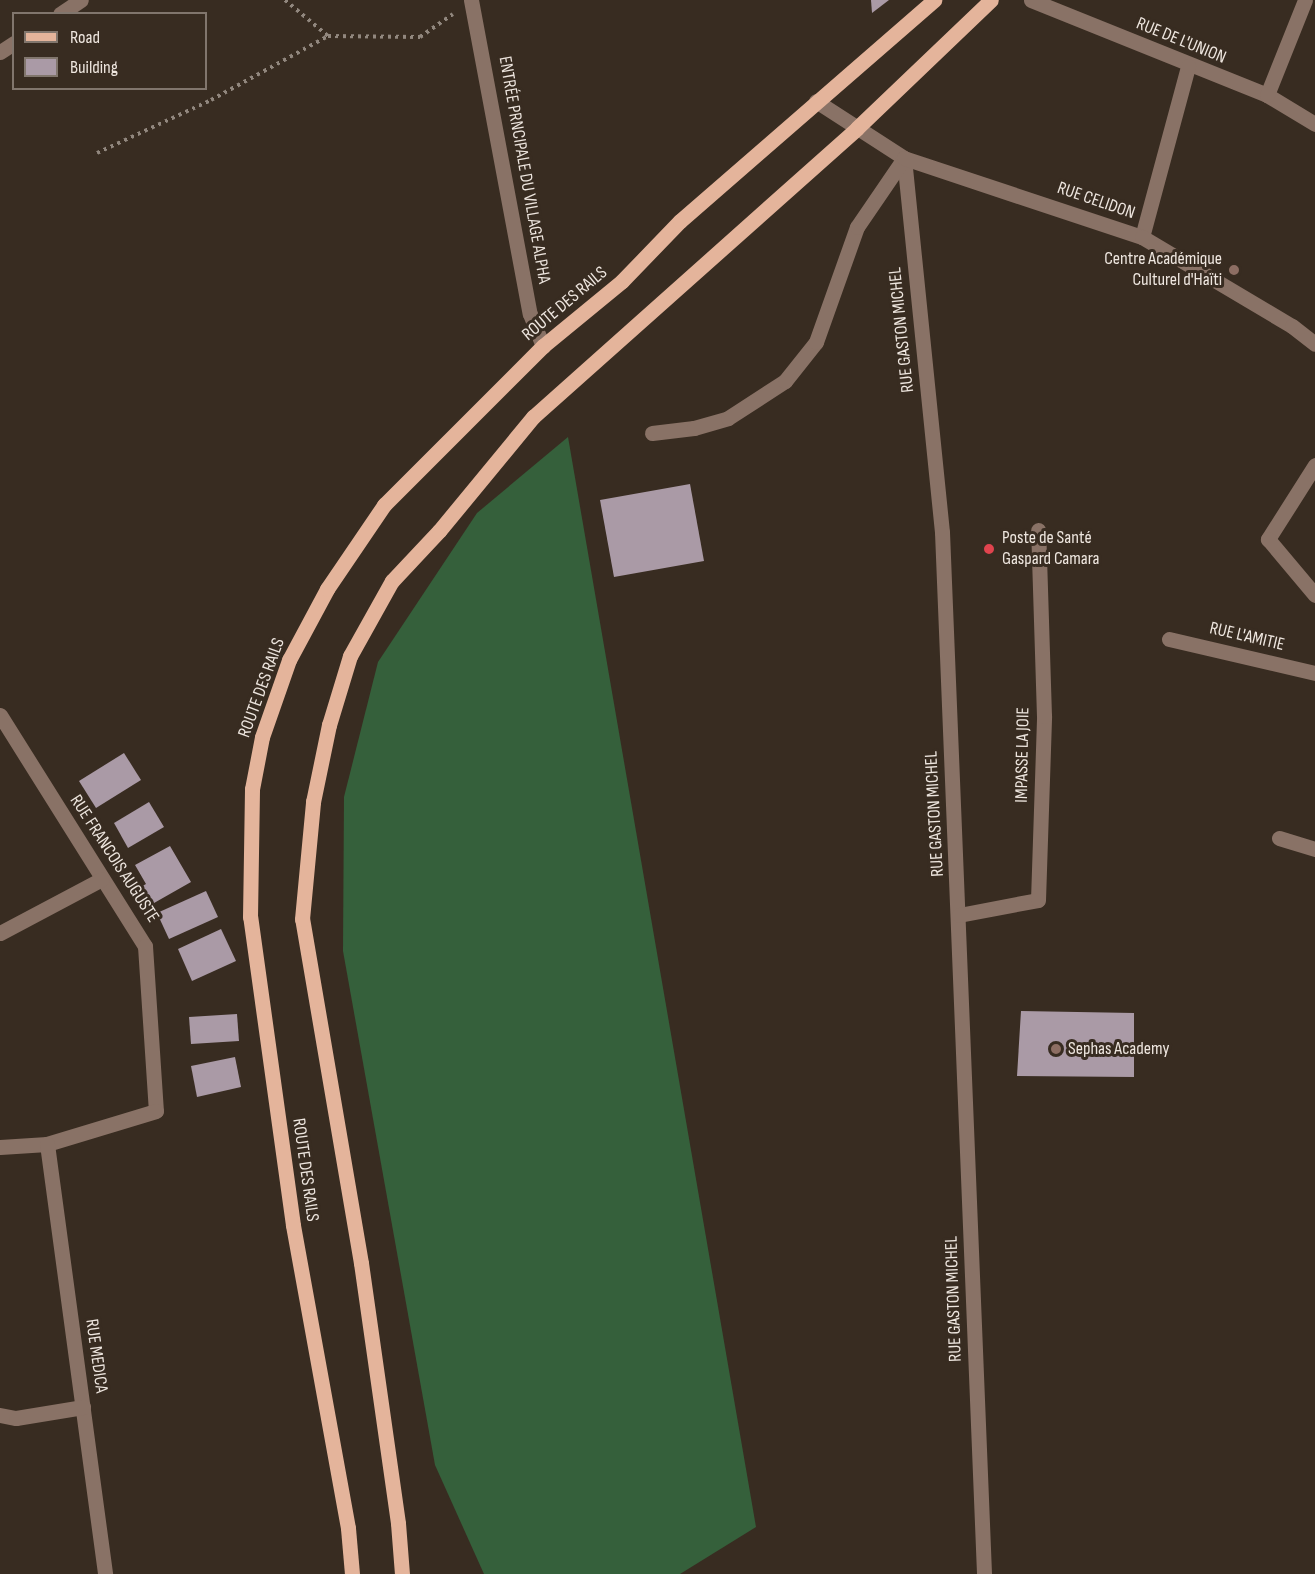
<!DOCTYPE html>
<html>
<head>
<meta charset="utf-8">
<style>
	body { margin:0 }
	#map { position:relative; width:1315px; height:1574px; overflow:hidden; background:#382c21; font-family:"Sofia Sans Condensed",sans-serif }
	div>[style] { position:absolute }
	.forest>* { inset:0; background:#35603b }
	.building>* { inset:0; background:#aa9aa6 }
	.path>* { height:4px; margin-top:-2px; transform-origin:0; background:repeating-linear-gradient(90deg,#91877e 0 3px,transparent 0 7.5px) }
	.minor>* { height:15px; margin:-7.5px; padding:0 7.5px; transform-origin:7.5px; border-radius:7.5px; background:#897266 }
	.major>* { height:15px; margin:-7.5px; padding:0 7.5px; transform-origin:7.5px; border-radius:7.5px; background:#e4b49b }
	.dots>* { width:16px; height:16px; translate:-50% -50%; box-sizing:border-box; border:3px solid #382c21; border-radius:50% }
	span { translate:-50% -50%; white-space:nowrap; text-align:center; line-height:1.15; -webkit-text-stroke:6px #382c21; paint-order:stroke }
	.street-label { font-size:18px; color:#eee6df }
	.poi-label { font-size:18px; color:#eee6df }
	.right { translate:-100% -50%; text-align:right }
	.left { translate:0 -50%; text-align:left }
	.legend { position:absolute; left:12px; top:12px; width:195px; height:78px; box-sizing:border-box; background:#382c21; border:2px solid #81766d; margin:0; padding:8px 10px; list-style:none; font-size:18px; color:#eee6df }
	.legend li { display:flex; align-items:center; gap:12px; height:30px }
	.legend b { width:30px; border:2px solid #81766d }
</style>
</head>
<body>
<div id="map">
	<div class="forest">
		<div style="clip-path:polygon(568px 437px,756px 1527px,680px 1574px,484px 1574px,435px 1465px,343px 951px,344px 797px,378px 662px,477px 513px)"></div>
	</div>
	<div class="building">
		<div style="clip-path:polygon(871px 0,889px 0,872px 13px)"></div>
		<div style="clip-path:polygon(690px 484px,704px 561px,614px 577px,600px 500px)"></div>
		<div style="clip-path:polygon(124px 753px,141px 780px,96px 808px,79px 781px)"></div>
		<div style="clip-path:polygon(149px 802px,164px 827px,128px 848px,114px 823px)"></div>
		<div style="clip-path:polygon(170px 846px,191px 882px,147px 907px,137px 889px,146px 884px,135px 865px)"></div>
		<div style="clip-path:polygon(206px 891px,218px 917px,169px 939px,157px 913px)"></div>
		<div style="clip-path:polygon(221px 929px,236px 961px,192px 981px,178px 949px)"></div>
		<div style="clip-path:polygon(1021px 1011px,1134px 1013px,1134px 1077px,1017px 1076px)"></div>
		<div style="clip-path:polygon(237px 1014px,239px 1041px,191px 1044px,189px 1017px)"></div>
		<div style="clip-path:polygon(235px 1057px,241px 1087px,197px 1097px,191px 1066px)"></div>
	</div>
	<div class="path">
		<div style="left:285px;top:0;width:56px;rotate:39.9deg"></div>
		<div style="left:328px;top:36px;width:92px;rotate:0.6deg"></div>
		<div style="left:420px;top:37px;width:40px;rotate:-34.9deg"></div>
		<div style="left:97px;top:153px;width:126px;rotate:-24.9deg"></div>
		<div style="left:211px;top:100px;width:133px;rotate:-28.7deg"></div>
	</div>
	<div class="minor">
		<div style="left:471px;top:0;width:319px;rotate:79.4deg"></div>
		<div style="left:530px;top:314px;width:35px;rotate:68deg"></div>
		<div style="left:1031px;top:0;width:254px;rotate:21.9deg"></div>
		<div style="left:1267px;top:95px;width:56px;rotate:31.1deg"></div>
		<div style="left:60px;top:14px;width:25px;rotate:-34deg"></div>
		<div style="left:0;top:52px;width:17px;rotate:-33deg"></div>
		<div style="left:1267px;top:95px;width:102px;rotate:-68.2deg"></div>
		<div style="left:816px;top:101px;width:105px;rotate:32.9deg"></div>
		<div style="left:904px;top:158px;width:376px;rotate:84.2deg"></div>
		<div style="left:942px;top:532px;width:1043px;rotate:87.69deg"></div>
		<div style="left:1142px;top:237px;width:177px;rotate:-74.9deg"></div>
		<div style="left:652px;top:433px;width:42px;rotate:-6.8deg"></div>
		<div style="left:694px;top:428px;width:35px;rotate:-16deg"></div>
		<div style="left:728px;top:418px;width:68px;rotate:-33deg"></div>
		<div style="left:785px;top:381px;width:50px;rotate:-51.5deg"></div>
		<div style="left:816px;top:342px;width:122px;rotate:-70.4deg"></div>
		<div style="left:857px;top:227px;width:83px;rotate:-55.7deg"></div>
		<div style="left:904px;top:158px;width:251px;rotate:18.4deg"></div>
		<div style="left:1142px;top:237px;width:174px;rotate:30.7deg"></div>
		<div style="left:1292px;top:326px;width:29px;rotate:38deg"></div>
		<div style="left:1315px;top:465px;width:88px;rotate:122.4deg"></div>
		<div style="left:1268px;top:539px;width:73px;rotate:50deg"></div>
		<div style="left:1169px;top:639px;width:150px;rotate:13.1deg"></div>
		<div style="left:0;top:715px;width:273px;rotate:57.9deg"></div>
		<div style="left:145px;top:946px;width:165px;rotate:86.2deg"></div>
		<div style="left:156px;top:1111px;width:114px;rotate:163.2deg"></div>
		<div style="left:47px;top:1144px;width:47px;rotate:176.3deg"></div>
		<div style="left:1279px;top:838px;width:38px;rotate:17deg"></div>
		<div style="left:959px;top:915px;width:80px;rotate:-10.8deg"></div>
		<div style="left:1038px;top:900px;width:184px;rotate:-88.1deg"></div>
		<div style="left:1044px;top:716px;width:186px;rotate:-91.8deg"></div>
		<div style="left:0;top:933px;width:115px;rotate:-27.9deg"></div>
		<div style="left:47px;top:1144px;width:434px;rotate:82.3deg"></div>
		<div style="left:0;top:1415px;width:16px;rotate:11deg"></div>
		<div style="left:16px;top:1418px;width:68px;rotate:-9.3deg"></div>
	</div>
	<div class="major">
		<div style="left:352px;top:1574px;width:46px;rotate:-95deg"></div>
		<div style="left:348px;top:1528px;width:308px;rotate:-100.3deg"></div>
		<div style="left:293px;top:1225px;width:311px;rotate:-97.9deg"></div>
		<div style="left:250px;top:917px;width:128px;rotate:-89.1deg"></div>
		<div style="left:252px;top:789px;width:53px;rotate:-79.1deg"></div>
		<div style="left:262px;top:737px;width:82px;rotate:-70.7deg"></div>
		<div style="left:289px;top:660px;width:81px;rotate:-61.8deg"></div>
		<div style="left:327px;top:589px;width:102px;rotate:-55.8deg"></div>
		<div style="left:384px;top:505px;width:225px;rotate:-45deg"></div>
		<div style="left:543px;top:346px;width:102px;rotate:-39.4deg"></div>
		<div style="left:622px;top:281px;width:83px;rotate:-46deg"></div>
		<div style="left:680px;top:221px;width:337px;rotate:-41deg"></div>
		<div style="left:402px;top:1574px;width:51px;rotate:-94.5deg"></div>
		<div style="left:398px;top:1523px;width:263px;rotate:-98.1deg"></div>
		<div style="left:361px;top:1263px;width:349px;rotate:-99.7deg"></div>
		<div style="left:302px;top:919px;width:118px;rotate:-84.6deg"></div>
		<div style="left:313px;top:802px;width:79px;rotate:-78.3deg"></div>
		<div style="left:329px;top:725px;width:72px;rotate:-73.1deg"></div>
		<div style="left:350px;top:656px;width:86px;rotate:-60.8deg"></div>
		<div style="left:392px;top:581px;width:69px;rotate:-46.8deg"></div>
		<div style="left:439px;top:531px;width:148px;rotate:-50.5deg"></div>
		<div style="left:533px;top:417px;width:434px;rotate:-41.7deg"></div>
		<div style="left:857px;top:128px;width:185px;rotate:-43.7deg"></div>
	</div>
	<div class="dots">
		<div style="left:1234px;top:270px;background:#8d6e63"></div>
		<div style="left:989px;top:549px;background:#e0444e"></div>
		<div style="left:1056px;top:1049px;background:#8d6e63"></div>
	</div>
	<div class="street-label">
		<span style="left:1181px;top:41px;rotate:22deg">RUE DE L'UNION</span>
		<span style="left:524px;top:170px;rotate:80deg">ENTRÉE PRNCIPALE DU VILLAGE ALPHA</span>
		<span style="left:1096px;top:201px;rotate:19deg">RUE CELIDON</span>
		<span style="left:565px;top:304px;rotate:-40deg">ROUTE DES RAILS</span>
		<span style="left:902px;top:330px;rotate:-96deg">RUE GASTON MICHEL</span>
		<span style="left:1247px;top:637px;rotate:13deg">RUE L'AMITIE</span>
		<span style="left:262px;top:688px;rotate:-70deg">ROUTE DES RAILS</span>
		<span style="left:1023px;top:755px;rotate:-89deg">IMPASSE LA JOIE</span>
		<span style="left:935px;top:814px;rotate:-93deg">RUE GASTON MICHEL</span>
		<span style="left:114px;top:859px;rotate:57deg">RUE FRANCOIS AUGUSTE</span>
		<span style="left:305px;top:1170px;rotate:82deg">ROUTE DES RAILS</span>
		<span style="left:954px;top:1299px;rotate:-92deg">RUE GASTON MICHEL</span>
		<span style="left:96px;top:1356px;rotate:82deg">RUE MEDICA</span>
	</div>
	<div class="poi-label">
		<span class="right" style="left:1222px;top:270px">Centre Académique<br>Culturel d'Haïti</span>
		<span class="left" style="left:1002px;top:549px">Poste de Santé<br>Gaspard Camara</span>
		<span class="left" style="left:1068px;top:1049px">Sephas Academy</span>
	</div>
	<ul class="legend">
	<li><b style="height:8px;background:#e4b49b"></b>Road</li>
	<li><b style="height:16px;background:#aa9aa6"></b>Building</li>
	</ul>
</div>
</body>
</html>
